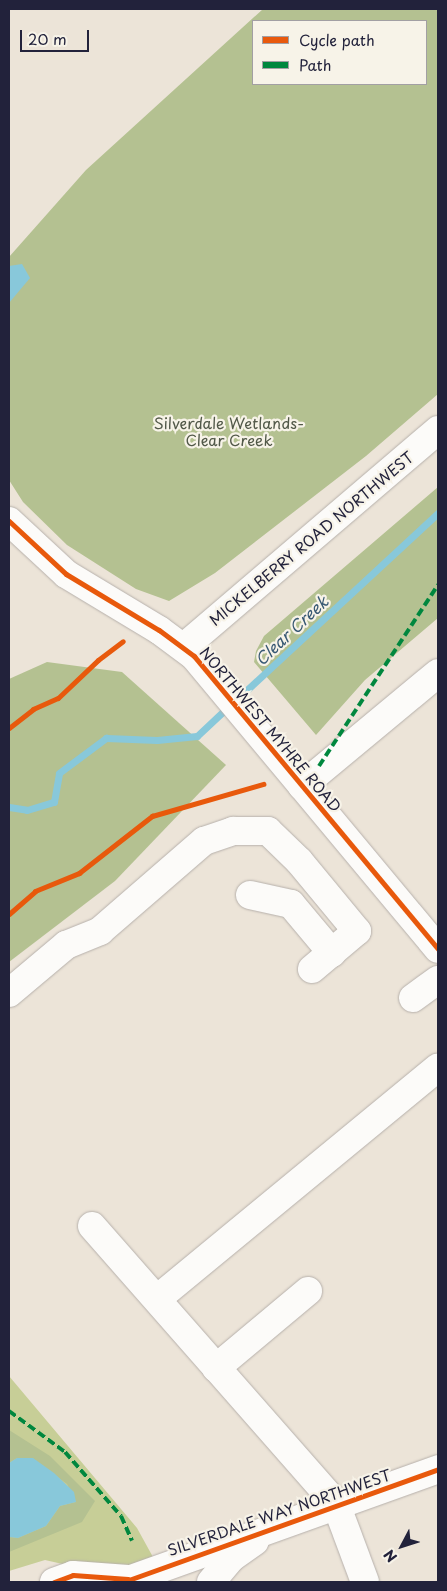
<!DOCTYPE html>
<html>
<head>
<meta charset="utf-8">
<style>
	body { margin:0 }
	#map { position:relative; width:447px; height:1591px; overflow:hidden; background:#ece4d8; font-family:"Playpen Sans",sans-serif }
	div>[style] { position:absolute }
	.green>* { inset:0; background:#c7ce97 }
	.forest>* { inset:0; background:#b4c191 }
	.water>* { inset:0; background:#88c8da }
	.stream>* { height:7px; margin:-3.5px; padding:0 3.5px; transform-origin:3.5px; border-radius:3.5px; background:#88c8da }
	.roads { filter:drop-shadow(0 0 1px #b6b0ab) drop-shadow(0 0 1px #b6b0ab) }
	.minor>* { height:28px; margin:-14px; padding:0 14px; transform-origin:14px; border-radius:14px; background:#fcfbf9 }
	.major>* { height:28px; margin:-14px; padding:0 14px; transform-origin:14px; border-radius:14px; background:#fcfbf9 }
	.quiet>* { height:4px; margin-top:-2px; transform-origin:0; background:repeating-linear-gradient(90deg,#00873e 0 8px,transparent 0 12px) }
	.cycleway>* { height:5px; margin:-2.5px; padding:0 2.5px; transform-origin:2.5px; border-radius:2.5px; background:#e8590c }
	span { translate:-50% -50%; white-space:nowrap; text-align:center; line-height:1.15; -webkit-text-stroke:4.5px #f7f3e8; paint-order:stroke }
	.park-label { font-size:15px; color:#515848 }
	.street-label { font-size:15px; color:#22223b }
	.water-label { font-size:16px; color:#375873; font-style:italic }
	.frame { position:absolute; inset:0; border:10px solid #22223b; pointer-events:none }
	.legend { position:absolute; left:252px; top:20px; width:175px; height:65px; box-sizing:border-box; background:#f7f3e8; border:1px solid #a29fa3; margin:0; padding:6px 9px; list-style:none; font-size:15px; color:#22223b }
	.legend li { display:flex; align-items:center; gap:10px; height:25px }
	.legend b { width:25px; border:1px solid #a29fa3 }
	.north { position:absolute; left:377px; top:1521px; width:50px; height:50px; -webkit-text-stroke:4px #f7f3e8; paint-order:stroke; rotate:230deg; font-size:14px; font-weight:700; line-height:20px; text-align:center; color:#22223b }
	.north::after { content:''; display:block; margin:auto; width:18px; height:22px; background:#22223b; clip-path:polygon(50% 0,100% 100%,50% 72%,0 100%) }
	.scale { position:absolute; left:20px; top:30px; width:69px; height:22px; box-sizing:border-box; border:2px solid #22223b; border-top:0; padding-left:6px; font-size:15px; line-height:18px; white-space:nowrap; color:#22223b; -webkit-text-stroke:4px #f7f3e8; paint-order:stroke }
</style>
</head>
<body>
<div id="map">
	<div class="green">
		<div style="clip-path:polygon(9px 1376px,137px 1528px,159px 1568px,128px 1579px,45px 1560px,9px 1571px)"></div>
	</div>
	<div class="forest">
		<div style="clip-path:polygon(evenodd,263px 9px,438px 9px,438px 394px,366px 456px,215px 573px,169px 601px,136px 589px,67px 545px,23px 502px,9px 480px,9px 257px,86px 170px,263px 9px,253px 21px,426px 21px,426px 84px,253px 84px,253px 21px)"></div>
		<div style="clip-path:polygon(438px 487px,438px 618px,365px 680px,316px 735px,254px 662px,256px 651px,264px 636px)"></div>
		<div style="clip-path:polygon(47px 662px,122px 672px,226px 765px,115px 881px,9px 962px,9px 679px)"></div>
		<div style="clip-path:polygon(9px 1430px,50px 1456px,95px 1501px,82px 1522px,9px 1552px,9px 1537px,18px 1538px,46px 1526px,60px 1506px,76px 1502px,67px 1484px,33px 1459px,17px 1458px,9px 1463px)"></div>
	</div>
	<div class="water">
		<div style="clip-path:polygon(22px 264px,30px 278px,9px 303px,9px 266px)"></div>
		<div style="clip-path:polygon(17px 1458px,33px 1458px,54px 1473px,74px 1492px,76px 1502px,60px 1506px,46px 1526px,18px 1538px,9px 1537px,9px 1463px)"></div>
	</div>
	<div class="stream">
		<div style="left:237px;top:699px;width:274px;rotate:-42.8deg"></div>
		<div style="left:9px;top:807px;width:18px;rotate:9deg"></div>
		<div style="left:27px;top:810px;width:28px;rotate:-17deg"></div>
		<div style="left:54px;top:802px;width:29px;rotate:-80deg"></div>
		<div style="left:59px;top:773px;width:59px;rotate:-36.7deg"></div>
		<div style="left:106px;top:738px;width:51px;rotate:2.2deg"></div>
		<div style="left:157px;top:740px;width:40px;rotate:-5.7deg"></div>
		<div style="left:197px;top:736px;width:44px;rotate:-43.2deg"></div>
	</div>
	<div class="roads">
		<div class="minor">
			<div style="left:9px;top:521px;width:78px;rotate:42.9deg"></div>
			<div style="left:66px;top:574px;width:109px;rotate:31.1deg"></div>
			<div style="left:159px;top:630px;width:44px;rotate:36.6deg"></div>
			<div style="left:194px;top:656px;width:381px;rotate:50.2deg"></div>
			<div style="left:184px;top:647px;width:334px;rotate:-40.5deg"></div>
			<div style="left:302px;top:786px;width:177px;rotate:-39.7deg"></div>
			<div style="left:250px;top:895px;width:42px;rotate:12.4deg"></div>
			<div style="left:291px;top:904px;width:64px;rotate:50.1deg"></div>
			<div style="left:9px;top:993px;width:75px;rotate:-40.1deg"></div>
			<div style="left:66px;top:945px;width:37px;rotate:-22deg"></div>
			<div style="left:100px;top:931px;width:138px;rotate:-40.9deg"></div>
			<div style="left:204px;top:841px;width:31px;rotate:-19deg"></div>
			<div style="left:233px;top:831px;width:35px"></div>
			<div style="left:268px;top:831px;width:43px;rotate:44.1deg"></div>
			<div style="left:299px;top:861px;width:91px;rotate:50.4deg"></div>
			<div style="left:357px;top:931px;width:59px;rotate:139.8deg"></div>
			<div style="left:413px;top:998px;width:31px;rotate:-36deg"></div>
			<div style="left:92px;top:1226px;width:370px;rotate:48.7deg"></div>
			<div style="left:336px;top:1504px;width:83px;rotate:69.6deg"></div>
			<div style="left:157px;top:1299px;width:364px;rotate:-39.5deg"></div>
			<div style="left:216px;top:1368px;width:120px;rotate:-39.9deg"></div>
		</div>
		<div class="major">
			<div style="left:54px;top:1582px;width:20px;rotate:-20deg"></div>
			<div style="left:73px;top:1575px;width:55px;rotate:4.2deg"></div>
			<div style="left:123px;top:1582px;width:335px;rotate:-19.7deg"></div>
			<div style="left:211px;top:1582px;width:31px;rotate:-50deg"></div>
			<div style="left:231px;top:1558px;width:29px;rotate:-35deg"></div>
		</div>
	</div>
	<div class="quiet">
		<div style="left:319px;top:766px;width:217px;rotate:-56.7deg"></div>
		<div style="left:9px;top:1411px;width:69px;rotate:36.2deg"></div>
		<div style="left:65px;top:1452px;width:85px;rotate:48.8deg"></div>
		<div style="left:121px;top:1516px;width:27px;rotate:66deg"></div>
	</div>
	<div class="cycleway">
		<div style="left:9px;top:521px;width:78px;rotate:42.9deg"></div>
		<div style="left:66px;top:574px;width:109px;rotate:31.1deg"></div>
		<div style="left:159px;top:630px;width:44px;rotate:36.6deg"></div>
		<div style="left:194px;top:656px;width:381px;rotate:50.2deg"></div>
		<div style="left:9px;top:728px;width:31px;rotate:-38deg"></div>
		<div style="left:33px;top:709px;width:27px;rotate:-24deg"></div>
		<div style="left:58px;top:698px;width:55px;rotate:-43.5deg"></div>
		<div style="left:98px;top:660px;width:31px;rotate:-37deg"></div>
		<div style="left:9px;top:914px;width:35px;rotate:-41deg"></div>
		<div style="left:35px;top:891px;width:48px;rotate:-22.2deg"></div>
		<div style="left:79px;top:873px;width:93px;rotate:-38deg"></div>
		<div style="left:152px;top:816px;width:116px;rotate:-16.1deg"></div>
		<div style="left:54px;top:1582px;width:20px;rotate:-20deg"></div>
		<div style="left:73px;top:1575px;width:55px;rotate:4.2deg"></div>
		<div style="left:123px;top:1582px;width:335px;rotate:-19.7deg"></div>
	</div>
	<div class="park-label">
		<span style="left:229px;top:431px">Silverdale Wetlands-<br>Clear Creek</span>
	</div>
	<div class="street-label">
		<span style="left:311px;top:538px;rotate:-40deg">MICKELBERRY ROAD NORTHWEST</span>
		<span style="left:271px;top:729px;rotate:50deg">NORTHWEST MYHRE ROAD</span>
		<span style="left:279px;top:1512px;rotate:-19deg">SILVERDALE WAY NORTHWEST</span>
	</div>
	<div class="water-label">
		<span style="left:291px;top:630px;rotate:-43deg">Clear Creek</span>
	</div>
	<div class="frame"></div>
	<ul class="legend">
	<li><b style="height:6px;background:#e8590c"></b>Cycle path</li>
	<li><b style="height:6px;background:#00873e"></b>Path</li>
	</ul>
	<div class="north">N</div>
	<div class="scale">20 m</div>
</div>
</body>
</html>
